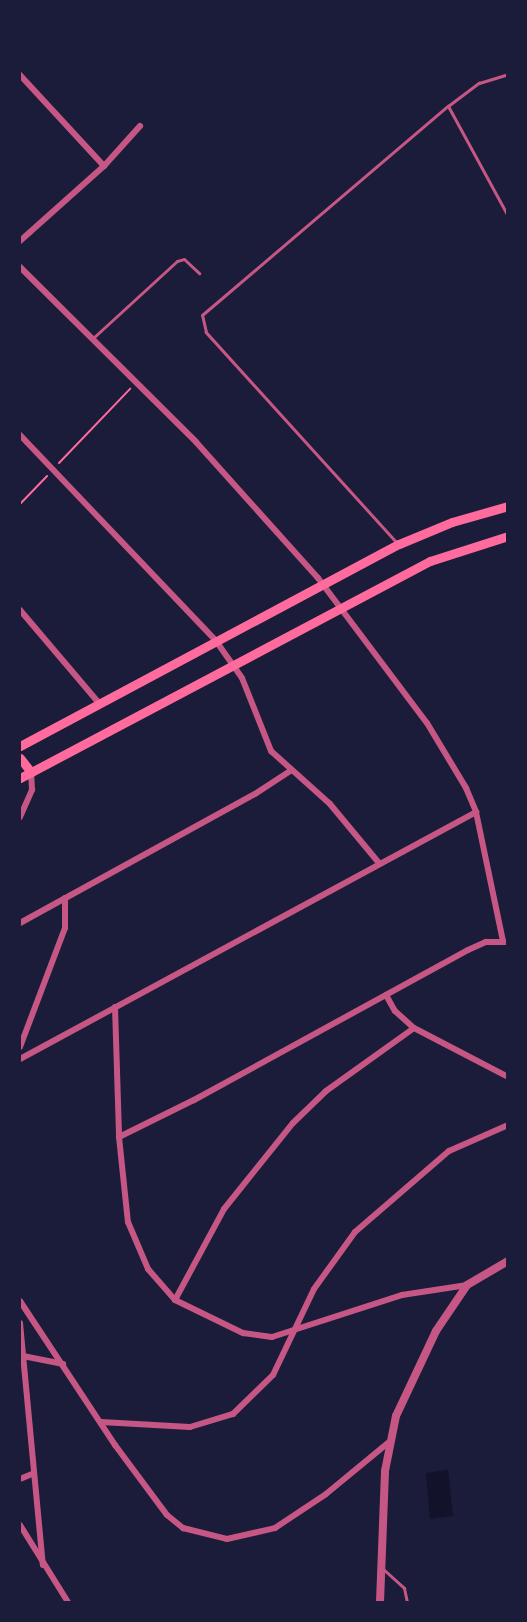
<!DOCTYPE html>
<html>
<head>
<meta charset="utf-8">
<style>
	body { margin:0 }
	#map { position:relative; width:527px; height:1622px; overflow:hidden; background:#1b1b3a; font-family:"Source Sans 3",sans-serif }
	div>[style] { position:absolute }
	.water>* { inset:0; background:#12122b }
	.path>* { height:2px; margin:-1px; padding:0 1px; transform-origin:1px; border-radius:1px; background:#ff6b9d }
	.service>* { height:3px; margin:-1.5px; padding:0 1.5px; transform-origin:1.5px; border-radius:1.5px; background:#c65784 }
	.minor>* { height:6px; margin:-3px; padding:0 3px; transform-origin:3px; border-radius:3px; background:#c65784 }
	.tertiary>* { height:8px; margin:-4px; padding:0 4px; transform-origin:4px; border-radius:4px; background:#c65784 }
	.secondary>* { height:9px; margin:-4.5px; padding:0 4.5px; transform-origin:4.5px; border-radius:4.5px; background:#ff6b9d }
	span { translate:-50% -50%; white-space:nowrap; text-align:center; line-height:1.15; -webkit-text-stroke:5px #1b1b3a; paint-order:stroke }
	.frame { position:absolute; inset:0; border:21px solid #1b1b3a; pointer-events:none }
</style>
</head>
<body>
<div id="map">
	<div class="water">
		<div style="clip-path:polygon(448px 1470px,453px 1516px,430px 1519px,426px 1473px)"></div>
	</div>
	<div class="path">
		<div style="left:59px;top:463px;width:103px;rotate:-46.2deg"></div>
		<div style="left:20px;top:504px;width:39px;rotate:-46deg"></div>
	</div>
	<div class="service">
		<div style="left:448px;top:106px;width:125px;rotate:61.4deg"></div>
		<div style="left:93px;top:338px;width:114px;rotate:-42.5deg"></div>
		<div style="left:177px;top:261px;width:7px;rotate:-16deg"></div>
		<div style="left:184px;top:259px;width:21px;rotate:43deg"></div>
		<div style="left:397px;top:543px;width:285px;rotate:-132.2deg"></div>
		<div style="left:206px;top:332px;width:17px;rotate:-103deg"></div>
		<div style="left:202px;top:315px;width:323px;rotate:-40.4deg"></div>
		<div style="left:448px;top:106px;width:39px;rotate:-37deg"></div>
		<div style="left:479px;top:83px;width:30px;rotate:-17deg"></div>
		<div style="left:382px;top:1568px;width:30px;rotate:42deg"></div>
		<div style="left:404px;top:1588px;width:14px;rotate:78deg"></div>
	</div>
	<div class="minor">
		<div style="left:20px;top:75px;width:124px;rotate:47.3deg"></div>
		<div style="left:20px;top:241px;width:113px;rotate:-41.8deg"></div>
		<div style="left:104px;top:166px;width:54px;rotate:-48deg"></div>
		<div style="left:20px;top:267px;width:248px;rotate:44.8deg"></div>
		<div style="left:196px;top:442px;width:183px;rotate:48.1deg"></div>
		<div style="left:318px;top:578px;width:181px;rotate:53.1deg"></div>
		<div style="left:427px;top:723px;width:76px;rotate:59deg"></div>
		<div style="left:466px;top:788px;width:26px;rotate:67deg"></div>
		<div style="left:476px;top:812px;width:132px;rotate:78.2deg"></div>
		<div style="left:20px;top:435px;width:284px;rotate:46.4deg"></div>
		<div style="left:216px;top:641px;width:45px;rotate:54.9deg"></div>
		<div style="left:242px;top:678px;width:79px;rotate:68.3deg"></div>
		<div style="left:271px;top:751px;width:79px;rotate:41.9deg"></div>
		<div style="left:330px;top:804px;width:77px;rotate:50.3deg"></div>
		<div style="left:20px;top:610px;width:121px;rotate:49.7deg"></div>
		<div style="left:20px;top:817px;width:30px;rotate:-66deg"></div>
		<div style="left:32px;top:790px;width:18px;rotate:-93deg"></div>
		<div style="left:20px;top:923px;width:268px;rotate:-28.8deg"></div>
		<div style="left:255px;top:794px;width:42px;rotate:-33.3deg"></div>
		<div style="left:386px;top:995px;width:18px;rotate:61deg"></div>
		<div style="left:395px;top:1011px;width:25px;rotate:42deg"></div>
		<div style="left:414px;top:1028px;width:106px;rotate:27.5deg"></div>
		<div style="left:115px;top:1007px;width:130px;rotate:88.2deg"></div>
		<div style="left:119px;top:1137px;width:85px;rotate:84deg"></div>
		<div style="left:128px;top:1222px;width:51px;rotate:66.9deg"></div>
		<div style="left:148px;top:1269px;width:41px;rotate:48.9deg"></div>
		<div style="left:175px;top:1300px;width:76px;rotate:25.9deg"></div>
		<div style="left:243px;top:1333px;width:29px;rotate:8deg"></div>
		<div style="left:272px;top:1337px;width:137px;rotate:-17.9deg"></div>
		<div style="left:402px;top:1295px;width:66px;rotate:-8.7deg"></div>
		<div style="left:20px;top:1047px;width:127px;rotate:-69.3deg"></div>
		<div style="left:65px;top:928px;width:30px;rotate:-90deg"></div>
		<div style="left:20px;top:1059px;width:519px;rotate:-28.44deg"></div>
		<div style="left:119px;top:1137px;width:84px;rotate:-26.3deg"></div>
		<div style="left:194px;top:1100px;width:312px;rotate:-28.7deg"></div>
		<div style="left:468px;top:950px;width:20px;rotate:-24deg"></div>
		<div style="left:486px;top:942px;width:22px"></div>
		<div style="left:175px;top:1300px;width:103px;rotate:-61.7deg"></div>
		<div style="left:224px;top:1209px;width:110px;rotate:-51.3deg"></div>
		<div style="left:293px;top:1123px;width:46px;rotate:-44.1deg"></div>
		<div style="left:326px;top:1091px;width:108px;rotate:-35.6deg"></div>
		<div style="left:20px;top:1301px;width:173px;rotate:56.6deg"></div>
		<div style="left:115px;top:1445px;width:87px;rotate:53.4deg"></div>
		<div style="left:167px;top:1515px;width:21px;rotate:39deg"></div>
		<div style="left:183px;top:1528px;width:45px;rotate:14deg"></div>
		<div style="left:227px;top:1539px;width:49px;rotate:-12.9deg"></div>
		<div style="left:275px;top:1528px;width:61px;rotate:-33.7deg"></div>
		<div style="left:326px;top:1494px;width:82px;rotate:-39.5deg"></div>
		<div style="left:20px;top:1323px;width:243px;rotate:84.6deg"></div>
		<div style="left:23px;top:1356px;width:41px;rotate:11.3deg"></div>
		<div style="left:101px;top:1422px;width:89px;rotate:3.2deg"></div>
		<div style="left:190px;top:1427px;width:45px;rotate:-16.8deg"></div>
		<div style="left:233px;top:1414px;width:56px;rotate:-44.3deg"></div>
		<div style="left:273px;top:1375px;width:95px;rotate:-64.5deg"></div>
		<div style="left:314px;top:1289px;width:70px;rotate:-54.3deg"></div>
		<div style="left:355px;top:1232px;width:124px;rotate:-40.8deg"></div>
		<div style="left:449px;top:1151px;width:64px;rotate:-23.8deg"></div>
		<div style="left:20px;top:1479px;width:15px;rotate:-23deg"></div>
		<div style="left:20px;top:1525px;width:91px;rotate:58.1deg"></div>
	</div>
	<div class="tertiary">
		<div style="left:380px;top:1602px;width:131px;rotate:-87.8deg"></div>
		<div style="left:385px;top:1471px;width:56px;rotate:-78.7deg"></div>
		<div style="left:396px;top:1416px;width:94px;rotate:-64.8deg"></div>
		<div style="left:436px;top:1331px;width:55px;rotate:-56deg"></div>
		<div style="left:467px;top:1285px;width:48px;rotate:-30.3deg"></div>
	</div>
	<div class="secondary">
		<div style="left:20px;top:746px;width:429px;rotate:-28.1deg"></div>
		<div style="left:399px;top:544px;width:57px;rotate:-22.5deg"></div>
		<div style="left:452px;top:522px;width:58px;rotate:-15.9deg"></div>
		<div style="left:20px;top:758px;width:18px;rotate:52deg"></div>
		<div style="left:20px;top:778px;width:464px;rotate:-27.9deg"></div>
		<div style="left:430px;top:561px;width:82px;rotate:-17.8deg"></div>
	</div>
	<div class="frame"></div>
</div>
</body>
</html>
